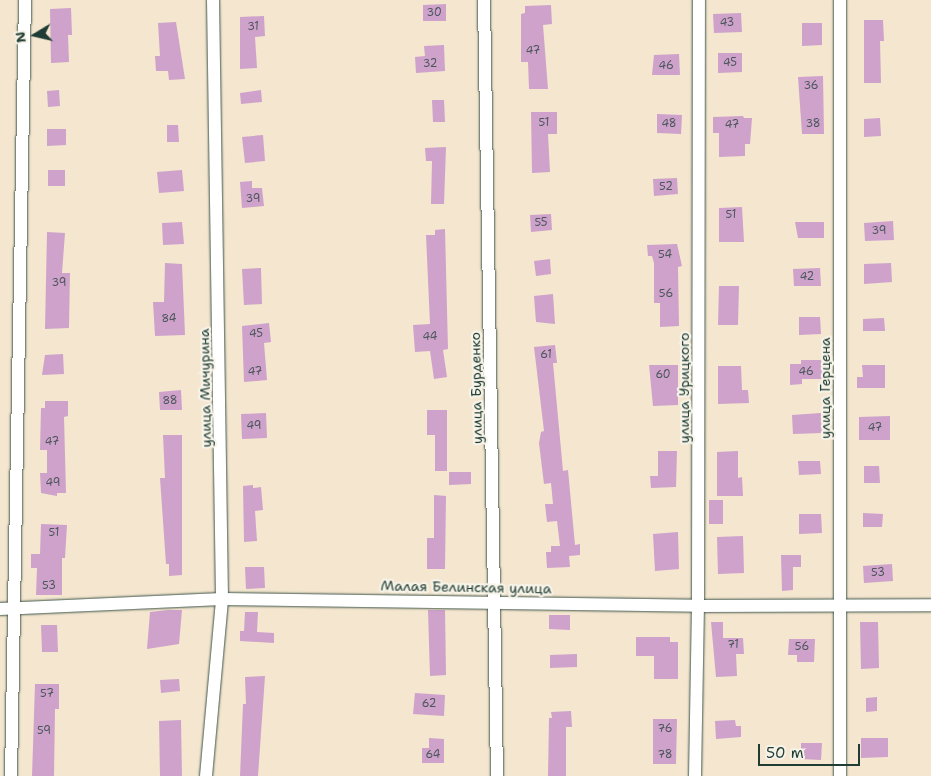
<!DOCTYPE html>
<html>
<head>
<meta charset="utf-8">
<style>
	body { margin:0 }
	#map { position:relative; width:931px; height:776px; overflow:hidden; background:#f4e6cf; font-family:"Shantell Sans",sans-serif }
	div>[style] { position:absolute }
	.building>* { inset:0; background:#cea2cb }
	.roads { filter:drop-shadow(0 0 1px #3f564b) drop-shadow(0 0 1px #3f564b) }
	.minor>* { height:12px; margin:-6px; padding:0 6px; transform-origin:6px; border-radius:6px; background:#fff }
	span { translate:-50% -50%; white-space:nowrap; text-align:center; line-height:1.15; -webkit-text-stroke:4.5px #f7f3e8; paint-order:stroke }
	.number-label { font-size:11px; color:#4b565a }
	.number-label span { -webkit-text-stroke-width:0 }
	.street-label { font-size:14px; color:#1f3d34 }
	.north { position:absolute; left:10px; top:10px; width:50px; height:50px; -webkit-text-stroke:4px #f7f3e8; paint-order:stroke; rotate:261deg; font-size:14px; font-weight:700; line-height:20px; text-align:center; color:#1f3d34 }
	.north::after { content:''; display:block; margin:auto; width:18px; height:22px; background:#1f3d34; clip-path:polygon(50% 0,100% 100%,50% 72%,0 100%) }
	.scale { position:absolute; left:758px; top:744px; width:102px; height:22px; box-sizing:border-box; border:2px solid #1f3d34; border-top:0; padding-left:6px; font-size:15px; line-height:18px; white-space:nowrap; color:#1f3d34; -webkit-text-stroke:4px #f7f3e8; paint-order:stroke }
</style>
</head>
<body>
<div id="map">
	<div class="building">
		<div style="clip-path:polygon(446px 4px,446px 21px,423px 21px,423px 5px)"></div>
		<div style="clip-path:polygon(551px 5px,552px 24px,543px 25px,548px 89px,529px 89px,528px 62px,521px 62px,521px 14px,525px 13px,525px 6px)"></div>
		<div style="clip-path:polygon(71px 8px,72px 35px,68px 35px,69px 62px,51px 63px,50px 9px)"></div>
		<div style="clip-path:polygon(741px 13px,742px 32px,714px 33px,713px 14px)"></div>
		<div style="clip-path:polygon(264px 16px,265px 36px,255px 37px,257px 68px,240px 69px,240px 17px)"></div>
		<div style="clip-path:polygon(864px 20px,883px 20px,884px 41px,880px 41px,881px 83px,864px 83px)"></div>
		<div style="clip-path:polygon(176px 22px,185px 79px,169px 80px,168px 71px,156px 71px,155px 56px,160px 56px,158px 23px)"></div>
		<div style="clip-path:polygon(802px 23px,822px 23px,822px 45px,802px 46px)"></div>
		<div style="clip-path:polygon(444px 45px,445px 71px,416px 73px,415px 57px,425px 56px,424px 46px)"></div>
		<div style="clip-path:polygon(718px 53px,742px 53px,742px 72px,718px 73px)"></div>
		<div style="clip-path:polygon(679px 54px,680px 75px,652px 75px,654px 55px)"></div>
		<div style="clip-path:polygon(823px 76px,824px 134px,802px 134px,798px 77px)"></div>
		<div style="clip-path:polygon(59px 90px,60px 106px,48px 107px,47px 91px)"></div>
		<div style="clip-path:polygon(261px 90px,262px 102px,241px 104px,240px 93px)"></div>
		<div style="clip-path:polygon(432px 100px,444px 100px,445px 122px,433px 122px)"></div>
		<div style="clip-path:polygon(531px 112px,557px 112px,557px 134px,548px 134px,550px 172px,532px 173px)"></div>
		<div style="clip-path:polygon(657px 114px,682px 115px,681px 134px,657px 133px)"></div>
		<div style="clip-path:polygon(743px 116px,744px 118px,752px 118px,750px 144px,745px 144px,745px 156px,719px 157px,719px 133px,713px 133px,713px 117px)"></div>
		<div style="clip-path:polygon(880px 118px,881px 136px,864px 137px,864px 119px)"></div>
		<div style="clip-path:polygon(167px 125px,178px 125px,179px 142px,167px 142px)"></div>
		<div style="clip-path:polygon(47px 129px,66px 129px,66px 145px,47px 146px)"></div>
		<div style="clip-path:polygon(263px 135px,265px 161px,245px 163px,242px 137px)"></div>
		<div style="clip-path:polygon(446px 147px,444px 204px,431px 204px,432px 161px,426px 161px,425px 148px)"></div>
		<div style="clip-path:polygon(48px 170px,65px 170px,65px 186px,48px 186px)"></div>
		<div style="clip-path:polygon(182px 170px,184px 191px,159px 193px,157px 172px)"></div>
		<div style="clip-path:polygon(677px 178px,678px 194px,654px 196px,653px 179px)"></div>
		<div style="clip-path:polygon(252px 181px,252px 188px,262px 188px,264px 206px,242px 208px,240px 182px)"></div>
		<div style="clip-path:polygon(742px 207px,744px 242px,719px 242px,719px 208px)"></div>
		<div style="clip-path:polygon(551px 214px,552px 230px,531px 232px,530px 215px)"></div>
		<div style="clip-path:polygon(893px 221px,894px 240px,865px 241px,864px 223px)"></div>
		<div style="clip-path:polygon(182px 222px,184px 244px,163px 245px,162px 223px)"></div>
		<div style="clip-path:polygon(795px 222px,824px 222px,824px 238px,798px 238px)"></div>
		<div style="clip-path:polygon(445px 229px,448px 349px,443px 350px,447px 377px,434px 379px,430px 351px,415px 352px,413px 325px,430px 324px,426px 235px,435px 235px,435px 230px)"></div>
		<div style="clip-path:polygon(47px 232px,65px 233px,62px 273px,70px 273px,69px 328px,45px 329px)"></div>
		<div style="clip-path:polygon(677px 244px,682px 266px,678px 267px,679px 326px,660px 327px,660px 303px,654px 303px,654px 263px,652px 256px,648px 256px,647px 245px)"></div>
		<div style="clip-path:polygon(550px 259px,551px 274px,536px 276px,534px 261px)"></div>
		<div style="clip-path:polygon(165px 263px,182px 264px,185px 335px,155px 336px,153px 302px,164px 302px)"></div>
		<div style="clip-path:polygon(891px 263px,892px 282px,864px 284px,864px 264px)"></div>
		<div style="clip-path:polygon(261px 268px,262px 304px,244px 305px,242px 269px)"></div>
		<div style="clip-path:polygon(820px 268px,821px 286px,794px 286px,793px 269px)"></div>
		<div style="clip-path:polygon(719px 286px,739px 286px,738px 325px,718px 325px)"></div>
		<div style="clip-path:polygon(553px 294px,555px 324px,536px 322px,534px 296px)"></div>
		<div style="clip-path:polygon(799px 317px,820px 317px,821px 334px,799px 335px)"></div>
		<div style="clip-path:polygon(884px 318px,885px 331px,863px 331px,863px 319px)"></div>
		<div style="clip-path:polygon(269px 323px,271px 342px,264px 343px,267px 380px,244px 382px,242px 326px)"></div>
		<div style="clip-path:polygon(555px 345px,557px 363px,553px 363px,563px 471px,568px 470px,575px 545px,580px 544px,580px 555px,569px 556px,570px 567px,547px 568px,546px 552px,551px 552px,551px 546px,560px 546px,557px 521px,547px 522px,545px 504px,553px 504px,551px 483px,544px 484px,539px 443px,541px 432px,544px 431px,534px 347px)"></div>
		<div style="clip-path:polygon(63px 354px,64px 374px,42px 375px,45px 355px)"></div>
		<div style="clip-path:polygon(801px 360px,821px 360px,823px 379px,802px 379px,802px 384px,790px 385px,790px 364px,801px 364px)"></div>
		<div style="clip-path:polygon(649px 365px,678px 365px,678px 405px,653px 406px)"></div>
		<div style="clip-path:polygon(862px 365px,885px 365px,885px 388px,857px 388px,857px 377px,863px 377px)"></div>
		<div style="clip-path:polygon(718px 366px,741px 366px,742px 390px,748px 390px,749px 403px,718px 404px)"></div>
		<div style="clip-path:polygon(181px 390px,182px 410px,160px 410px,159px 392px)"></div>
		<div style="clip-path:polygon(45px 401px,68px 401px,68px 416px,64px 417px,66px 493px,57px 493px,57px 496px,41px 493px,40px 473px,47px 473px,47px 450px,40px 450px,41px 408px,45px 408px)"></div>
		<div style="clip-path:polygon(427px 410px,447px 410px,447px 471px,435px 471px,435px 435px,427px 435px)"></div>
		<div style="clip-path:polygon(266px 413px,267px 438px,242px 439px,241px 414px)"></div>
		<div style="clip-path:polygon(821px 413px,822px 433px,793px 434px,792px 415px)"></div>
		<div style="clip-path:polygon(890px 416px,890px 440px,859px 440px,859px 417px)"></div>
		<div style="clip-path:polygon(163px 435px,182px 435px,182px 575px,169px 576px,169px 564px,166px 564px,160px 478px,165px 478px)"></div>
		<div style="clip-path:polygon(658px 451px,677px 451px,676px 487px,651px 488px,650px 476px,658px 476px)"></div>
		<div style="clip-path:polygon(738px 451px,738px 478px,742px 477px,743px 496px,717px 496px,717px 452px)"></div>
		<div style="clip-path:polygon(798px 461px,820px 461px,821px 474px,799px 475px)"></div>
		<div style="clip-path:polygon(864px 466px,879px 466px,880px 483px,864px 483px)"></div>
		<div style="clip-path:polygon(449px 472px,471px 472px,471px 484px,449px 485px)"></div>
		<div style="clip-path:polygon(253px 485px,253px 488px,261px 487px,263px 510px,255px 511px,257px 541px,244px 542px,243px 486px)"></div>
		<div style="clip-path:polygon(434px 495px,446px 496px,445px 569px,427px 569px,427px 538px,434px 538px)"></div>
		<div style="clip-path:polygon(709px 500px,723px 500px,723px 524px,709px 524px)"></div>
		<div style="clip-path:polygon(863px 513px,883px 514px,882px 527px,863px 527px)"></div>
		<div style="clip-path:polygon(799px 514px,821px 514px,822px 533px,799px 534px)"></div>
		<div style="clip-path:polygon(41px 524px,67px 525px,65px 558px,62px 558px,62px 595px,36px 595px,37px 568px,31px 568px,31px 554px,40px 554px)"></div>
		<div style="clip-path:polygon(678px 532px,679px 569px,655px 571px,653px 534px)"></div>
		<div style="clip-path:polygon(743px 536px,744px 573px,718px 574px,717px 537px)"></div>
		<div style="clip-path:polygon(781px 555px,801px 555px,801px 567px,793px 567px,793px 590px,782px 591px)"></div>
		<div style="clip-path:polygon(892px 564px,893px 581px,864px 583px,863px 566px)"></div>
		<div style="clip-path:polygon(245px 567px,264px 567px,265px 588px,246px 589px)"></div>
		<div style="clip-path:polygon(168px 610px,182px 610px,179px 644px,147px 649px,150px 612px)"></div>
		<div style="clip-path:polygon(428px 610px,445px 610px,446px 675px,430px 676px)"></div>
		<div style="clip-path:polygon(245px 612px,258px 612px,257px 632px,274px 633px,274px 643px,240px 641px,240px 631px,244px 631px)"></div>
		<div style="clip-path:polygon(549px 615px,570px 615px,570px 630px,549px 629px)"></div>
		<div style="clip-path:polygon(711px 622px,723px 622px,723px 638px,743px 638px,744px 654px,736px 654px,737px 676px,716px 677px)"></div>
		<div style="clip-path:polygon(860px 622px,878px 622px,879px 668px,861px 669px)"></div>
		<div style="clip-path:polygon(41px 625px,57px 625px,58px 652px,42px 652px)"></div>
		<div style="clip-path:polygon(636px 637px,670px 637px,670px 642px,678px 642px,678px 679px,654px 679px,654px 656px,636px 656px)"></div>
		<div style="clip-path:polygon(789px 639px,815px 639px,814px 662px,797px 662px,797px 655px,788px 655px)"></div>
		<div style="clip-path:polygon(577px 654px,577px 667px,550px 668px,550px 655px)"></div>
		<div style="clip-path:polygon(265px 676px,258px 776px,240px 776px,243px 704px,246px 704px,245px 677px)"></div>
		<div style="clip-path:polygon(179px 679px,180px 691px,161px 693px,160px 680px)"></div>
		<div style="clip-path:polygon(35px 684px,59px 684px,59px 709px,55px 709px,54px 776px,32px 776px)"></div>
		<div style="clip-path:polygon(415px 693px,445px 695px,444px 716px,413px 714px)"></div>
		<div style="clip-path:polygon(877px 697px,877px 711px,866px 712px,866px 698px)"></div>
		<div style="clip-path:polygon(571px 711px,572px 727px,566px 727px,566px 776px,548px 776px,549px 718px,552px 718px,551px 712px)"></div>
		<div style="clip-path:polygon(653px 719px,677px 719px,676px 764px,653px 764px)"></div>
		<div style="clip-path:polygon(181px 720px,182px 776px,160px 776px,159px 721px)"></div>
		<div style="clip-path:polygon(735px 720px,736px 726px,741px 726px,741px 737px,716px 739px,715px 721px)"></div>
		<div style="clip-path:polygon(429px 738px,444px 739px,444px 763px,422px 763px,422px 748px,429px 748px)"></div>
		<div style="clip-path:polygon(861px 738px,888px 738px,888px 757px,861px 758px)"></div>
		<div style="clip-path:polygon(801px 743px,822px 743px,821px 760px,801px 759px)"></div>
	</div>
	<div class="roads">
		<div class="minor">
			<div style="left:484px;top:0;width:776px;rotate:89.04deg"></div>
			<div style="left:840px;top:0;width:776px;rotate:90deg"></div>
			<div style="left:0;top:609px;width:222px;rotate:-2.6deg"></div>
			<div style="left:222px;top:599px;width:476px;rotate:0.8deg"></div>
			<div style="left:698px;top:606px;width:233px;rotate:-0.2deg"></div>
			<div style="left:11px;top:776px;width:776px;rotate:-88.97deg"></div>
			<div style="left:206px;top:776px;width:178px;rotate:-84.8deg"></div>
			<div style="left:222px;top:599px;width:599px;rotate:-90.86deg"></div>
			<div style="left:695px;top:776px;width:170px;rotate:-89deg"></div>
			<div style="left:698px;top:606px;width:606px;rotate:-89.91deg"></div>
		</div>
	</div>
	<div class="number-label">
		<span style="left:434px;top:13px">30</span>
		<span style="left:727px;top:23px">43</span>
		<span style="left:253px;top:27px">31</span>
		<span style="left:533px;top:51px">47</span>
		<span style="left:730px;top:63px">45</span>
		<span style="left:430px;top:64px">32</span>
		<span style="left:666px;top:66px">46</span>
		<span style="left:811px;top:86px">36</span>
		<span style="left:544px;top:123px">51</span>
		<span style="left:669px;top:124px">48</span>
		<span style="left:813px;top:124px">38</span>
		<span style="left:732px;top:125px">47</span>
		<span style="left:666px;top:187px">52</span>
		<span style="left:253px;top:199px">39</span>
		<span style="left:731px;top:215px">51</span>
		<span style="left:541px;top:223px">55</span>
		<span style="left:879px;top:231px">39</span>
		<span style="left:665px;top:255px">54</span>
		<span style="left:807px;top:277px">42</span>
		<span style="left:59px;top:283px">39</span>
		<span style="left:666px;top:294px">56</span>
		<span style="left:169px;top:319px">84</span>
		<span style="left:256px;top:334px">45</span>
		<span style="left:430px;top:337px">44</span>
		<span style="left:546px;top:355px">61</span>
		<span style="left:255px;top:372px">47</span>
		<span style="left:806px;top:372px">46</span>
		<span style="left:663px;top:375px">60</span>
		<span style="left:170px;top:401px">88</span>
		<span style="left:254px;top:426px">49</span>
		<span style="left:875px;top:428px">47</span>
		<span style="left:52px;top:442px">47</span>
		<span style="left:53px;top:483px">49</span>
		<span style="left:54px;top:533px">51</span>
		<span style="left:878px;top:573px">53</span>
		<span style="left:49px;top:586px">53</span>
		<span style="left:733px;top:645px">71</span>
		<span style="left:802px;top:647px">56</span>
		<span style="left:47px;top:694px">57</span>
		<span style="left:429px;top:704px">62</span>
		<span style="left:665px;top:729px">76</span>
		<span style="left:44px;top:731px">59</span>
		<span style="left:433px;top:755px">64</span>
		<span style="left:665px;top:755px">78</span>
	</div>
	<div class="street-label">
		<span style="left:205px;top:388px;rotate:-91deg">улица Мичурина</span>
		<span style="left:476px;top:388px;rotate:-91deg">улица Бурденко</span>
		<span style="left:684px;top:388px;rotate:-90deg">улица Урицкого</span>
		<span style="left:825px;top:388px;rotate:-90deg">улица Герцена</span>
		<span style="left:466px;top:587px;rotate:1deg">Малая Белинская улица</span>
	</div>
	<div class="north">N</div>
	<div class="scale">50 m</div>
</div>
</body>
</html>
